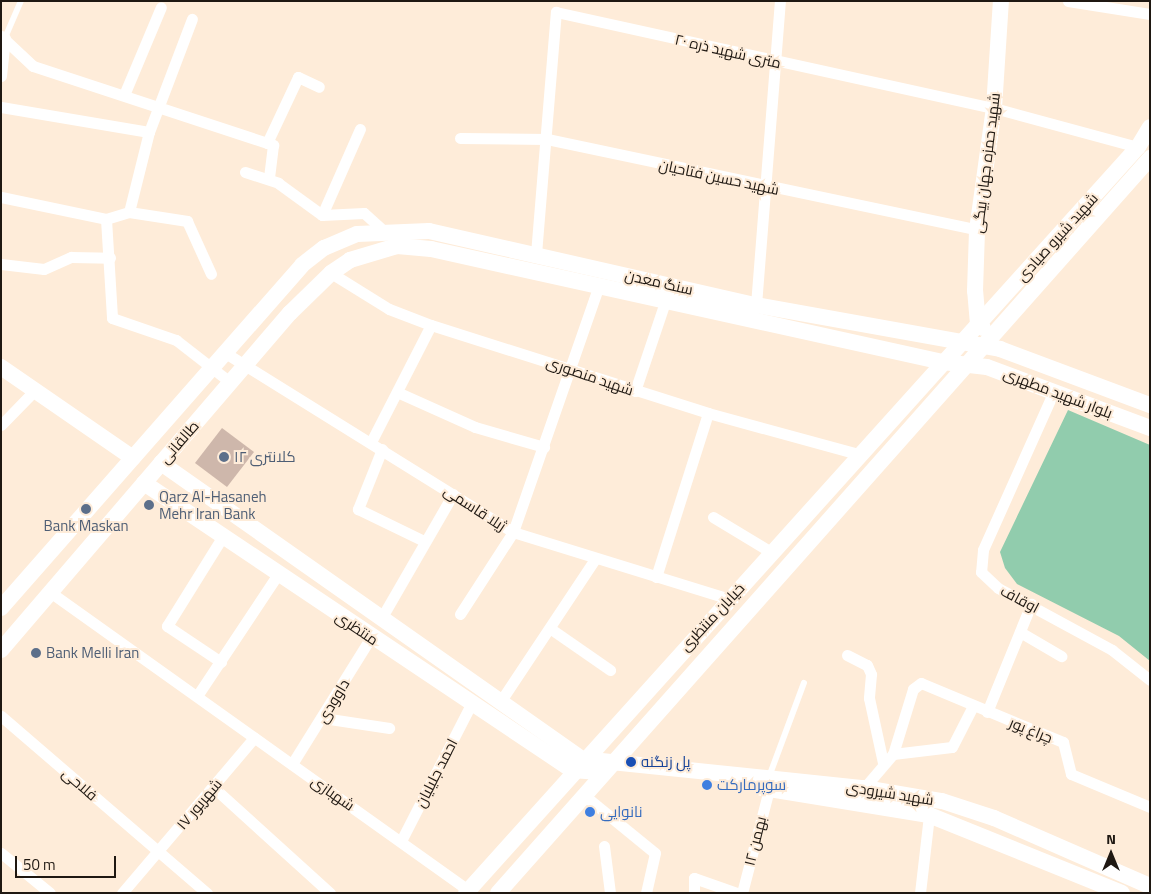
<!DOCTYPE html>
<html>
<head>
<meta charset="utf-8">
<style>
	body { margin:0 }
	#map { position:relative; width:1151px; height:894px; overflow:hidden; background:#feecd9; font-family:"Titillium Web",Cairo,sans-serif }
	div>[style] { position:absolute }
	.green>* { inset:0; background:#91ccad }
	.building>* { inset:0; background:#ceb7ab }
	.lane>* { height:5.5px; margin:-2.75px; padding:0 2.75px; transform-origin:2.75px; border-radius:2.75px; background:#fff }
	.street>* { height:11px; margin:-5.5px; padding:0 5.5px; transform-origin:5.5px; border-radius:5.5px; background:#fff }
	.secondary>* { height:16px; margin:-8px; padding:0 8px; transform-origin:8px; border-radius:8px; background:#fff }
	.dots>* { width:14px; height:14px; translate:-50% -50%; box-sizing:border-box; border:2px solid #feecd9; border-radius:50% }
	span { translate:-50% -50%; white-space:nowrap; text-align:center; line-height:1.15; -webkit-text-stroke:4px #feecd9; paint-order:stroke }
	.street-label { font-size:15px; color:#1f1812 }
	.service-label { font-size:15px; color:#4e5e75 }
	.left { translate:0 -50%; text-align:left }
	.transit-label { font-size:15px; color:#164399 }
	.shop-label { font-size:15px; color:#366cbe }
	.frame { position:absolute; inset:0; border:2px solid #1f1812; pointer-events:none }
	.north { position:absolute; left:1086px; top:829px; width:50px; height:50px; -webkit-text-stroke:4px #feecd9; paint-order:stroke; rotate:0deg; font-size:14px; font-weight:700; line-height:20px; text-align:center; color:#1f1812 }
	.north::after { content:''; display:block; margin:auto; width:18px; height:22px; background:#1f1812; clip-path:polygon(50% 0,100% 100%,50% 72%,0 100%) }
	.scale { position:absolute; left:15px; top:856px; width:101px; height:22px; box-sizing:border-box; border:2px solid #1f1812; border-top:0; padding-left:6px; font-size:15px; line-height:18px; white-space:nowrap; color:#1f1812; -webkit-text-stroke:4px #feecd9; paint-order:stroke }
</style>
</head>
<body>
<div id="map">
	<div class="green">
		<div style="clip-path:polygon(1068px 410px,1150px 445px,1150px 661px,1119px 636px,1017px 584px,1005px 568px,1000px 552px)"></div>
	</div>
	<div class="building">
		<div style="clip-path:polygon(222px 428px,254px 452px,227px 487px,195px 463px)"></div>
	</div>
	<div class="lane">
		<div style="left:5px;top:38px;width:40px;rotate:-66.6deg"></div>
		<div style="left:769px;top:777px;width:100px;rotate:-69.6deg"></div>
	</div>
	<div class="street">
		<div style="left:1068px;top:1px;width:83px;rotate:9deg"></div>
		<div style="left:1px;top:36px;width:44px;rotate:43.2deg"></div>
		<div style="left:33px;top:66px;width:253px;rotate:18.2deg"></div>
		<div style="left:273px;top:145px;width:34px;rotate:97deg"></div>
		<div style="left:1px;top:76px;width:38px;rotate:-84deg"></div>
		<div style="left:124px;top:95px;width:95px;rotate:-67.2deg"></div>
		<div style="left:1px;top:107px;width:150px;rotate:9.6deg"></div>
		<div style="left:149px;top:132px;width:121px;rotate:-69.2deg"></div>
		<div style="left:460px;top:138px;width:87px;rotate:0.7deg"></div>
		<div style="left:547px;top:139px;width:440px;rotate:11.9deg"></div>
		<div style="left:267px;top:143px;width:73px;rotate:-64.8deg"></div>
		<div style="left:298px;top:77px;width:23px;rotate:25deg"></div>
		<div style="left:245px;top:172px;width:35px;rotate:18deg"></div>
		<div style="left:278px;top:183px;width:54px;rotate:36deg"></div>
		<div style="left:322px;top:215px;width:42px;rotate:-2.7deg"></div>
		<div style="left:364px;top:213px;width:25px;rotate:42deg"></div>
		<div style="left:1px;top:197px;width:107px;rotate:11.8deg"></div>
		<div style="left:106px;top:219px;width:24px;rotate:-17deg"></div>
		<div style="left:129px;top:212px;width:59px;rotate:8.8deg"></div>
		<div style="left:187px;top:221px;width:58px;rotate:65.6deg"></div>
		<div style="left:129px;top:212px;width:82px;rotate:-76deg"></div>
		<div style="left:322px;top:215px;width:94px;rotate:-66.2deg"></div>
		<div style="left:106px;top:219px;width:99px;rotate:86.5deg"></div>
		<div style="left:112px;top:318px;width:68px;rotate:19deg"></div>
		<div style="left:176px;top:340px;width:68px;rotate:37.9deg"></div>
		<div style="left:536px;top:254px;width:243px;rotate:-85.3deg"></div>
		<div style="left:556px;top:12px;width:448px;rotate:12.4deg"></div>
		<div style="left:994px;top:108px;width:149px;rotate:15.2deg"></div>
		<div style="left:1px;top:264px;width:43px;rotate:6.6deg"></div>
		<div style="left:44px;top:269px;width:30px;rotate:-24deg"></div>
		<div style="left:71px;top:257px;width:39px;rotate:1deg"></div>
		<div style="left:331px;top:273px;width:68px;rotate:31.8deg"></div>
		<div style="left:389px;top:309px;width:45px;rotate:20.9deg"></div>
		<div style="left:431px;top:325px;width:291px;rotate:17.6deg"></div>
		<div style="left:708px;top:413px;width:156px;rotate:15.3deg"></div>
		<div style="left:756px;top:305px;width:305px;rotate:-85.5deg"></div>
		<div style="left:227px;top:354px;width:337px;rotate:31.9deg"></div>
		<div style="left:513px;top:532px;width:226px;rotate:17.2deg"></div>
		<div style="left:635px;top:391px;width:94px;rotate:-71.4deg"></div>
		<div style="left:1054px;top:391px;width:174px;rotate:114.1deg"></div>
		<div style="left:983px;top:550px;width:22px;rotate:95deg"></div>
		<div style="left:981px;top:572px;width:23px;rotate:43deg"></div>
		<div style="left:998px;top:588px;width:130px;rotate:28.5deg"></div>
		<div style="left:1112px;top:650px;width:48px;rotate:38.3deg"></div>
		<div style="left:397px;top:392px;width:85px;rotate:24.2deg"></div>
		<div style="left:475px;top:427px;width:72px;rotate:16.2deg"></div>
		<div style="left:1px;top:425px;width:49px;rotate:-45.8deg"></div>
		<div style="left:371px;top:442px;width:131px;rotate:-62.9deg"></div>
		<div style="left:382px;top:449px;width:65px;rotate:111.8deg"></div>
		<div style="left:358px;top:509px;width:73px;rotate:25.9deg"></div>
		<div style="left:713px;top:517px;width:68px;rotate:31.1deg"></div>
		<div style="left:656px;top:577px;width:172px;rotate:-72.4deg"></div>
		<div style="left:50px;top:592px;width:513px;rotate:35.49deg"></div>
		<div style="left:460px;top:614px;width:98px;rotate:-57.1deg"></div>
		<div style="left:513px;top:532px;width:258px;rotate:-70.8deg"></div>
		<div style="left:382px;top:617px;width:142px;rotate:-60deg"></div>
		<div style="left:551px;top:629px;width:72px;rotate:34.8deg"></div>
		<div style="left:1020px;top:632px;width:48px;rotate:30.3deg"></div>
		<div style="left:847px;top:655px;width:22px;rotate:27deg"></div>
		<div style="left:867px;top:665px;width:10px;rotate:66deg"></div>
		<div style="left:871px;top:674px;width:24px;rotate:95deg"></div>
		<div style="left:869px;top:698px;width:66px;rotate:77.8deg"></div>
		<div style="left:221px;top:662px;width:65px;rotate:-146.3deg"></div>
		<div style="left:167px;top:626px;width:106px;rotate:-58.1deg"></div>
		<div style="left:197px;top:696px;width:146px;rotate:-56.4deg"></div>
		<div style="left:500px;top:702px;width:172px;rotate:-56.4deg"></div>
		<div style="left:987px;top:712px;width:117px;rotate:-67.8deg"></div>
		<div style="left:1px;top:716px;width:272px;rotate:40.7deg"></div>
		<div style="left:323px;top:718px;width:67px;rotate:8.6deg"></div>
		<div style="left:893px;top:754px;width:68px;rotate:-72.9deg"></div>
		<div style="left:913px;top:689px;width:10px;rotate:-37deg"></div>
		<div style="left:921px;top:683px;width:154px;rotate:22.6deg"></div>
		<div style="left:1063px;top:742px;width:33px;rotate:76deg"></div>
		<div style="left:1071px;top:774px;width:86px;rotate:22.7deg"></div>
		<div style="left:292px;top:764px;width:150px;rotate:-58.1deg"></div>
		<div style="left:213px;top:787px;width:158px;rotate:42.2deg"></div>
		<div style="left:864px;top:788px;width:45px;rotate:-49.5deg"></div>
		<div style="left:893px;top:754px;width:59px;rotate:-6.8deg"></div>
		<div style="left:952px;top:747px;width:46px;rotate:-62.9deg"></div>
		<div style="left:585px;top:796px;width:90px;rotate:39.2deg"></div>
		<div style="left:655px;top:853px;width:41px;rotate:102.7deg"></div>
		<div style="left:401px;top:841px;width:154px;rotate:-62.9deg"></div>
		<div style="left:604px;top:846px;width:47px;rotate:82.7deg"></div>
		<div style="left:1px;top:853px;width:63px;rotate:39.2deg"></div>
		<div style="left:122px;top:893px;width:204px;rotate:-49.6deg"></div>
		<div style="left:694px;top:893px;width:15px;rotate:-90deg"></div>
		<div style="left:694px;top:878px;width:46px;rotate:19.2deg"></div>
		<div style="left:742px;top:893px;width:107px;rotate:-75.4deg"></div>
		<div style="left:920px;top:893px;width:79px;rotate:-83.4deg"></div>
	</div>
	<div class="secondary">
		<div style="left:983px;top:328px;width:6px;rotate:-141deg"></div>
		<div style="left:978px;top:324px;width:33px;rotate:-95deg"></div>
		<div style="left:975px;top:291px;width:61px;rotate:-88.1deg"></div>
		<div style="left:977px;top:230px;width:123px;rotate:-82.1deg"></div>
		<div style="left:994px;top:108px;width:107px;rotate:-86.3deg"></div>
		<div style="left:1px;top:367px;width:160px;rotate:34.6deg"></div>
		<div style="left:161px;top:463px;width:515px;rotate:35.11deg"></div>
		<div style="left:582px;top:759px;width:283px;rotate:5.9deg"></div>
		<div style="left:864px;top:788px;width:79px;rotate:9.5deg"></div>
		<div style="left:942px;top:801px;width:55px;rotate:18.1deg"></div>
		<div style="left:994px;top:818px;width:170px;rotate:23.6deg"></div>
		<div style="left:144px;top:483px;width:515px;rotate:33.84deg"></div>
		<div style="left:572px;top:770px;width:28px;rotate:4deg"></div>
		<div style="left:1px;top:608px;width:456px;rotate:-48.7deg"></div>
		<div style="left:302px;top:265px;width:28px;rotate:-38deg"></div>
		<div style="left:324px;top:248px;width:36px;rotate:-23deg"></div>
		<div style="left:357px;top:234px;width:72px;rotate:-2.4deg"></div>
		<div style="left:429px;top:231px;width:335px;rotate:12.8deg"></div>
		<div style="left:756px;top:305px;width:248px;rotate:10.2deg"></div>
		<div style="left:1000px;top:349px;width:160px;rotate:20.5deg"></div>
		<div style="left:1px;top:650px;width:444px;rotate:-49.4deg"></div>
		<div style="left:290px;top:313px;width:57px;rotate:-44.3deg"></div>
		<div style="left:331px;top:273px;width:23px;rotate:-34deg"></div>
		<div style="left:350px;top:260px;width:49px;rotate:-16.6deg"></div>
		<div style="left:397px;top:246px;width:34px;rotate:5deg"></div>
		<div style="left:431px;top:249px;width:524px;rotate:12.45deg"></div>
		<div style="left:943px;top:362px;width:44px;rotate:6.5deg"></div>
		<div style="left:987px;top:367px;width:174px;rotate:20.5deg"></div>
		<div style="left:762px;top:788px;width:169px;rotate:9.2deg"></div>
		<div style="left:929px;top:815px;width:208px;rotate:22deg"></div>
		<div style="left:466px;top:893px;width:1004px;rotate:-47.99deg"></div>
		<div style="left:1138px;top:147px;width:23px;rotate:-59deg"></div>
		<div style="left:498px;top:893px;width:983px;rotate:-48.42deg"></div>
	</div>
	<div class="dots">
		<div style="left:224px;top:457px;background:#5c6f8a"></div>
		<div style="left:149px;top:505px;background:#5c6f8a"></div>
		<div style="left:86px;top:509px;background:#5c6f8a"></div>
		<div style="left:36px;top:653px;background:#5c6f8a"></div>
		<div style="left:631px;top:762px;background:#1a4fb4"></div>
		<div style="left:707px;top:785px;background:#3f7fe0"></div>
		<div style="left:590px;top:812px;background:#3f7fe0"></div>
	</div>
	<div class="street-label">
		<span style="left:728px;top:51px;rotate:13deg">۲۰ متری شهید ذره</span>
		<span style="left:986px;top:163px;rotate:-83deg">شهید حمزه جهان بیگی</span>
		<span style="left:719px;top:177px;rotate:12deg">شهید حسین فتاحیان</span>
		<span style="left:1057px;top:237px;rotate:-48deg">شهید شیرو صیادی</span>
		<span style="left:659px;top:282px;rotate:13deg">سنگ معدن</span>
		<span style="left:590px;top:376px;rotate:19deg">شهید منصوری</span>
		<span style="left:1058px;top:393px;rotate:21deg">بلوار شهید مطهری</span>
		<span style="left:179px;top:442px;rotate:-49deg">طالقانی</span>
		<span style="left:475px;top:508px;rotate:33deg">ژیلا قاسمی</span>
		<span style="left:1020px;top:599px;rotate:28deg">اوقاف</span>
		<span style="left:712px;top:617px;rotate:-47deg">خیابان منتظری</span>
		<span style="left:357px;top:628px;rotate:34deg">منتظری</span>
		<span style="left:333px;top:701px;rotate:-59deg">داوودی</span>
		<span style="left:1031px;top:730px;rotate:22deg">چراغ پور</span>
		<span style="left:436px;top:773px;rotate:-63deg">احمد جلیلیان</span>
		<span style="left:80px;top:784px;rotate:41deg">فلاحی</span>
		<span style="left:333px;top:793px;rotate:35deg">شهبازی</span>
		<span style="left:890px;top:793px;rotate:9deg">شهید شیرودی</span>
		<span style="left:199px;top:804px;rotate:-50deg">۱۷ شهریور</span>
		<span style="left:755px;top:841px;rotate:-76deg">۱۲ بهمن</span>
	</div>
	<div class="service-label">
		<span class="left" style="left:234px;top:457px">کلانتری ۱۲</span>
		<span class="left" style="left:159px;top:505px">Qarz Al-Hasaneh<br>Mehr Iran Bank</span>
		<span style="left:86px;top:526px">Bank Maskan</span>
		<span class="left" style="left:46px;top:653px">Bank Melli Iran</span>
	</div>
	<div class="transit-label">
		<span class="left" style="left:641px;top:762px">پل زنگنه</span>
	</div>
	<div class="shop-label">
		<span class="left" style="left:717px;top:785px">سوپرمارکت</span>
		<span class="left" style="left:600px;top:812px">نانوایی</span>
	</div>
	<div class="frame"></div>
	<div class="north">N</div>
	<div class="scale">50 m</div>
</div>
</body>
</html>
